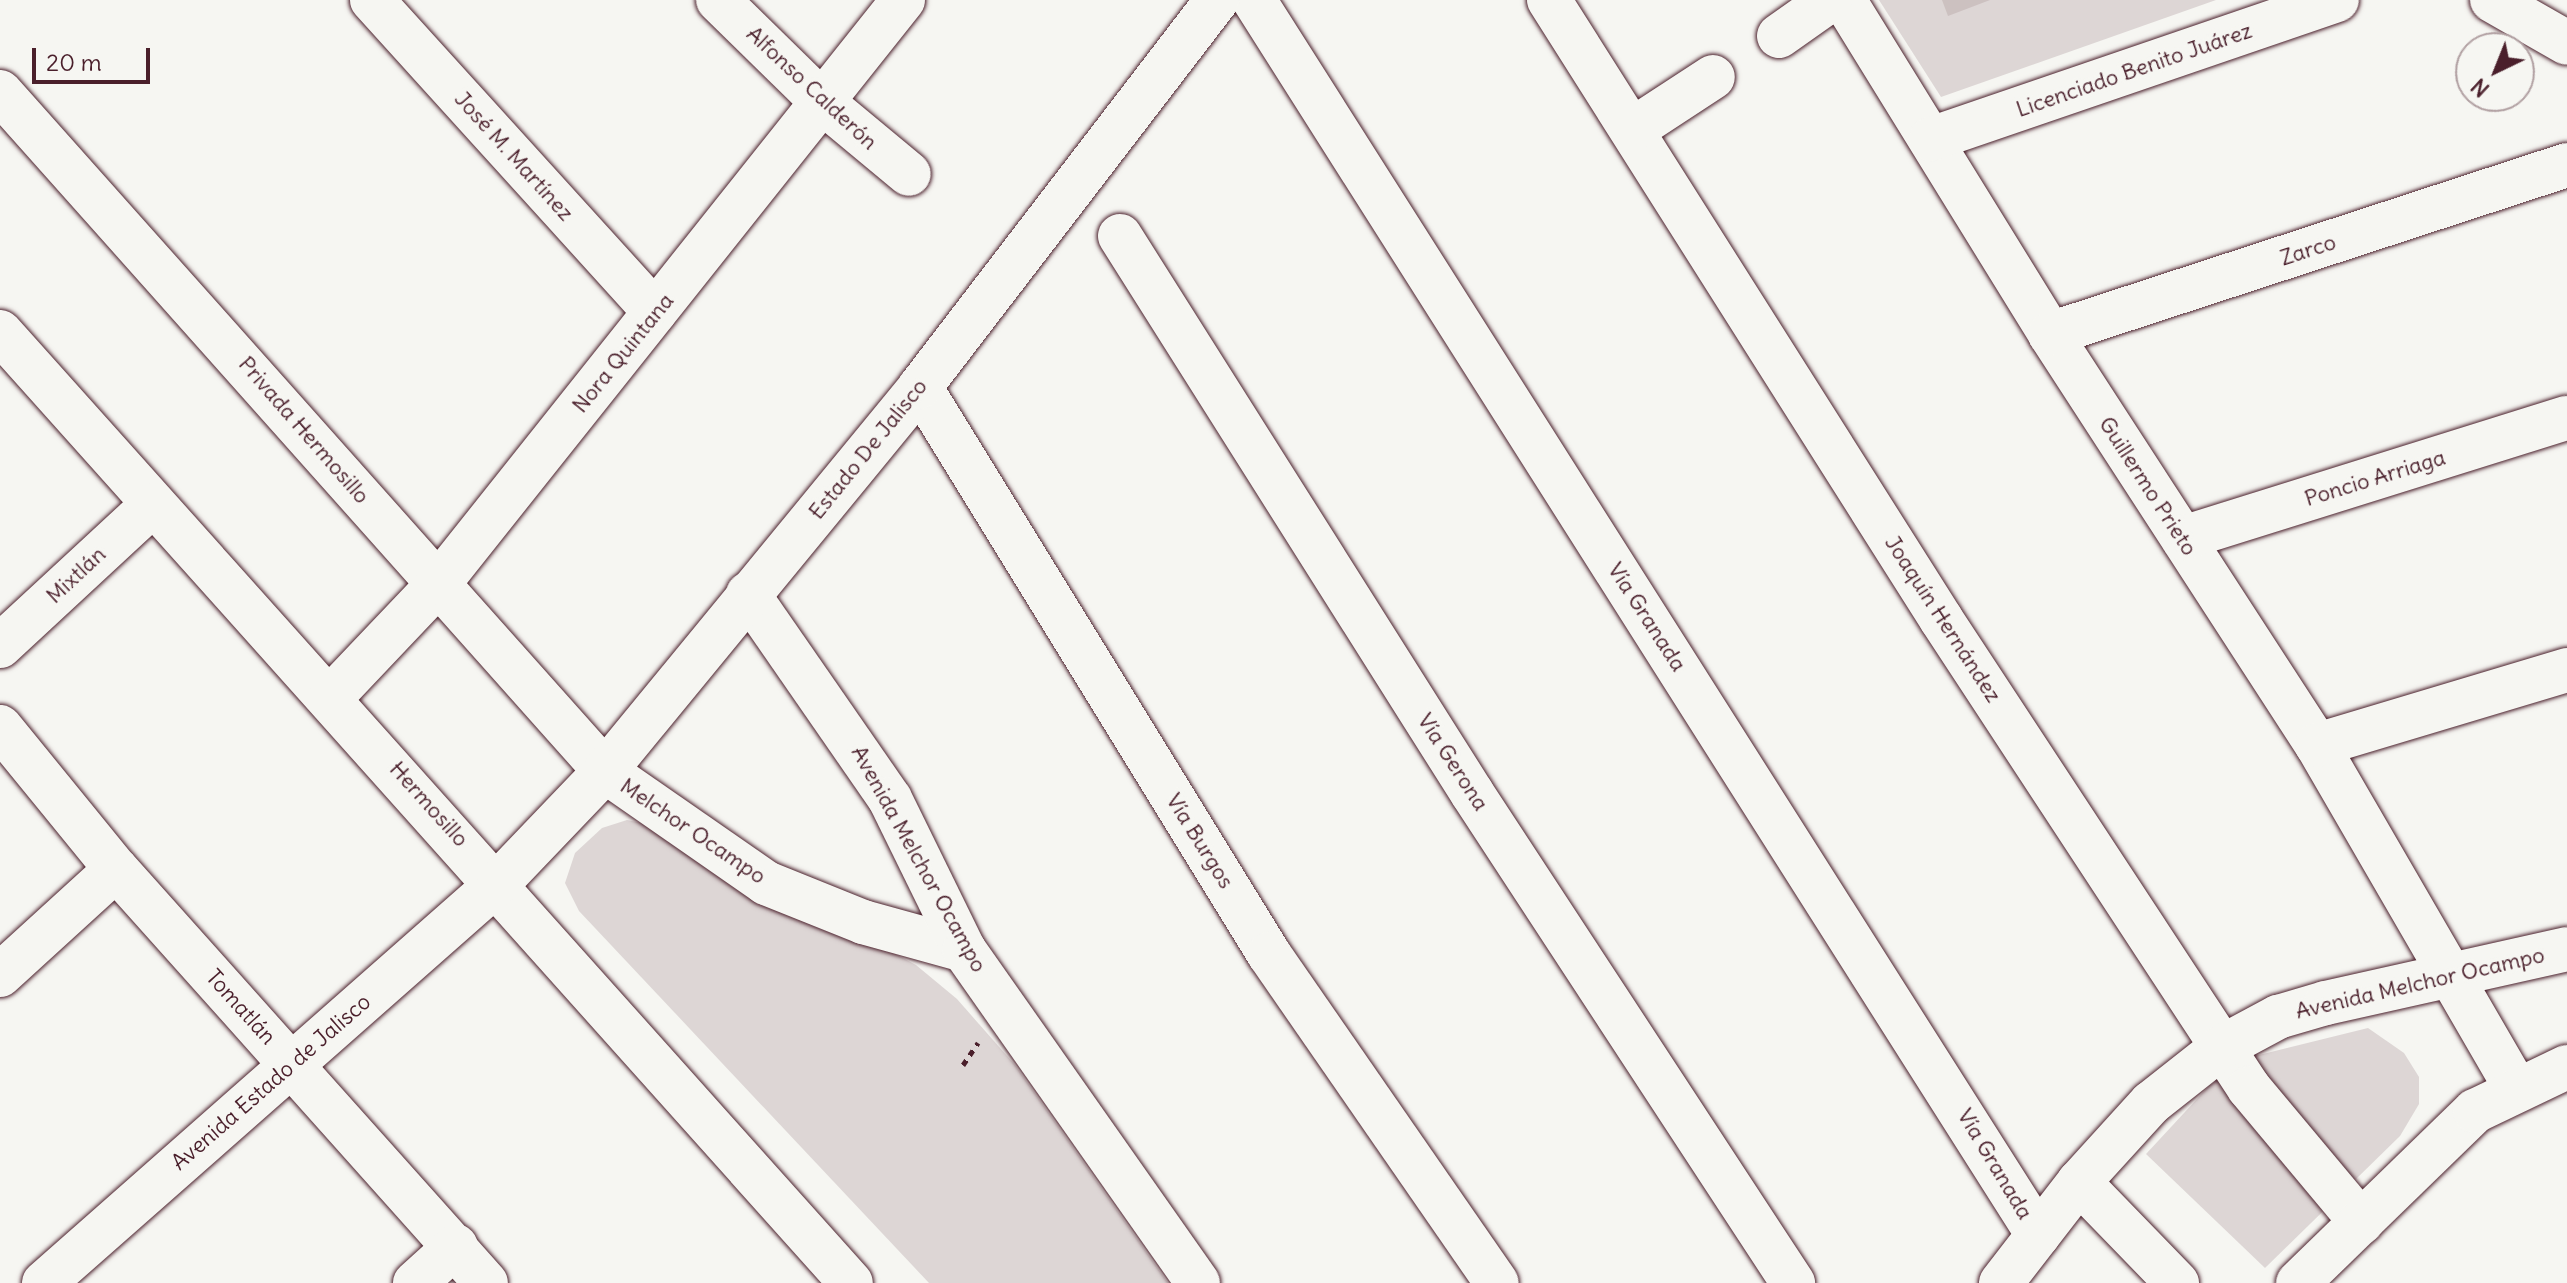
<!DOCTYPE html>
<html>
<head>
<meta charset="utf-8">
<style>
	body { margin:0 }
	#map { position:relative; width:2567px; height:1283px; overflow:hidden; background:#f6f6f2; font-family:Delius,sans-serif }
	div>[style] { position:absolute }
	.green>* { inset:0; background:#ddd6d5 }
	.building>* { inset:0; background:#ccc1c0 }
	.path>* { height:5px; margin-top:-2.5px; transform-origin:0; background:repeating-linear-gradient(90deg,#4a1f2b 0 6px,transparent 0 12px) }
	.roads { filter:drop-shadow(0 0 2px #4a1f2b) drop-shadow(0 0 2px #4a1f2b) }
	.minor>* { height:44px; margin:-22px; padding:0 22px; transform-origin:22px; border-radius:22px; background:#f6f6f2 }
	.major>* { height:44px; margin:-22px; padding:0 22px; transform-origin:22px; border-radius:22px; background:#f6f6f2 }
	span { translate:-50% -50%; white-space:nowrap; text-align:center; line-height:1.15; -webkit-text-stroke:8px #f6f6f2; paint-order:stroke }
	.street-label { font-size:22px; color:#4a1f2b }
	.north { position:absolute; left:2455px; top:32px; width:80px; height:80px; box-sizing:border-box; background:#f6f6f2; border:2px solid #b1a0a2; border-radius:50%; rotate:223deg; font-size:22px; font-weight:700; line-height:32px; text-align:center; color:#4a1f2b }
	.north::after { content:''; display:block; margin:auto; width:28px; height:36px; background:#4a1f2b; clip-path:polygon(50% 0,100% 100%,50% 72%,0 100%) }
	.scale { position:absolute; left:32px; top:48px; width:118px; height:36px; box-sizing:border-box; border:4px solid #4a1f2b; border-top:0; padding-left:10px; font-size:24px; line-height:28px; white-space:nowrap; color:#4a1f2b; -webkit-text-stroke:6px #f6f6f2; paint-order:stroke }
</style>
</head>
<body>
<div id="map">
	<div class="green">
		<div style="clip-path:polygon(1879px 0,2216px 0,1941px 97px)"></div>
		<div style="clip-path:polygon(627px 820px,656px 826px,916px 965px,957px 999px,1015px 1065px,1168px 1283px,929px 1283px,579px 911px,565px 883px,575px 853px,602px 828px)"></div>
		<div style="clip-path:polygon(2368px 1028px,2404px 1053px,2419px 1077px,2419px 1104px,2400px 1136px,2265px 1268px,2146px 1154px,2209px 1086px,2251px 1057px)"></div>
	</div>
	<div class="building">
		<div style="clip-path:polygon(1942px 0,1990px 0,1948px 16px)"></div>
	</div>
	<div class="path">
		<div style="left:963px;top:1065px;width:27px;rotate:-56deg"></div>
	</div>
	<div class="roads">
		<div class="minor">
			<div style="left:372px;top:0;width:421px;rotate:47.8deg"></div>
			<div style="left:718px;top:0;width:144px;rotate:44.4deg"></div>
			<div style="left:821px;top:101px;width:114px;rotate:39.7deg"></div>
			<div style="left:1254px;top:0;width:1463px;rotate:57.59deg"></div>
			<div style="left:1549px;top:0;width:733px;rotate:57.65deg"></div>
			<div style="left:1941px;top:619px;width:561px;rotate:56.71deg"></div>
			<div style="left:2249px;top:1088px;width:175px;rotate:50.1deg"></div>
			<div style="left:1844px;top:0;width:392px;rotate:58.3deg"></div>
			<div style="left:2050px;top:334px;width:490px;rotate:57deg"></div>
			<div style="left:2317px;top:745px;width:397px;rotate:59.9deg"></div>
			<div style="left:2492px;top:0;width:86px;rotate:29.8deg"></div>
			<div style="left:1779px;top:36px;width:62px;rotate:-35.2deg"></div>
			<div style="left:0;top:92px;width:909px;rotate:48.3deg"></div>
			<div style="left:605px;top:771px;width:196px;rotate:34.8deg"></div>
			<div style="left:766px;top:883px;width:105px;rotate:21.9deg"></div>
			<div style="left:863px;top:922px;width:105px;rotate:15.5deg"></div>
			<div style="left:1635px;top:128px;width:93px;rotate:-33.2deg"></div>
			<div style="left:1931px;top:139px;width:429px;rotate:-18.9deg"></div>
			<div style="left:1120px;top:236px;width:659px;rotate:57.71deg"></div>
			<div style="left:1472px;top:793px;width:586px;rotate:56.77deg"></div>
			<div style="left:0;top:332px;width:1276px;rotate:48.18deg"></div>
			<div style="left:2050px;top:334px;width:544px;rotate:-18.1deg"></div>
			<div style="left:920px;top:387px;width:666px;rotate:58.39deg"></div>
			<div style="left:1269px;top:954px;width:400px;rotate:55.3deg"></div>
			<div style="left:2183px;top:538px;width:402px;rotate:-17.4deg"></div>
			<div style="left:748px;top:594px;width:249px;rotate:55.3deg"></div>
			<div style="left:890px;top:799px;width:168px;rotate:63.9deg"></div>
			<div style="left:964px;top:950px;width:407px;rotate:54.9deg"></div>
			<div style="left:0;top:646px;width:207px;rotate:-42.8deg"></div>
			<div style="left:331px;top:697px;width:157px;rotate:-46.5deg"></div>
			<div style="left:439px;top:583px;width:745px;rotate:-51.48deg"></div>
			<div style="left:0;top:727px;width:183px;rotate:50.8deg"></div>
			<div style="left:116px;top:869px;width:555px;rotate:48.21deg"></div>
			<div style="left:2317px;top:745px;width:261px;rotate:-16.7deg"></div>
			<div style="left:0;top:975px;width:157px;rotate:-42.4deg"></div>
			<div style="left:2079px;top:1182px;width:141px;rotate:45.9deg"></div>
			<div style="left:44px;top:1283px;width:606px;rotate:-41.39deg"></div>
			<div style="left:499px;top:882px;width:153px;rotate:-46.3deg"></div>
			<div style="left:605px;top:771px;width:497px;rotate:-50.6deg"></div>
			<div style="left:920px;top:387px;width:488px;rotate:-52.5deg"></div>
			<div style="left:415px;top:1283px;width:55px;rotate:-42.1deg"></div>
		</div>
		<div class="major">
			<div style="left:2001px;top:1283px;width:128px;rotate:-52.3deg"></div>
			<div style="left:2079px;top:1182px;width:107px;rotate:-47.7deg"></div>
			<div style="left:2151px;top:1103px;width:90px;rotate:-38.3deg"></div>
			<div style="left:2222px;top:1047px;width:64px;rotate:-28.2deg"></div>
			<div style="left:2278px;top:1017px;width:50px;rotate:-16.3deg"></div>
			<div style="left:2326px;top:1003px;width:247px;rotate:-12.6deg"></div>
			<div style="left:2298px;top:1283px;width:247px;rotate:-44.2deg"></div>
			<div style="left:2475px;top:1111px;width:102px;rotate:-25.6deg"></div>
		</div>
	</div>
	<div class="street-label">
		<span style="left:2134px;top:70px;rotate:-19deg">Licenciado Benito Juárez</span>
		<span style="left:812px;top:88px;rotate:43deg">Alfonso Calderón</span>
		<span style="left:514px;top:156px;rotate:48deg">José M. Martínez</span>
		<span style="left:2308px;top:250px;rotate:-18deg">Zarco</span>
		<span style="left:623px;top:353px;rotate:-51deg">Nora Quintana</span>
		<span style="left:304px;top:430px;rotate:49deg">Privada Hermosillo</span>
		<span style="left:868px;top:449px;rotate:-51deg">Estado De Jalisco</span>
		<span style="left:2375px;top:478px;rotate:-17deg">Poncio Arriaga</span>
		<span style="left:2148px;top:486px;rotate:57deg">Guillermo Prieto</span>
		<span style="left:76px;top:575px;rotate:-43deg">Mixtlán</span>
		<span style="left:1647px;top:617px;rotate:57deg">Vía Granada</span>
		<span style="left:1943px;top:619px;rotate:57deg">Joaquín Hernández</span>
		<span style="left:1453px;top:762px;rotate:57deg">Vía Gerona</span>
		<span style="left:429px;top:804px;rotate:48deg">Hermosillo</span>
		<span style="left:693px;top:831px;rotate:34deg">Melchor Ocampo</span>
		<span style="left:1200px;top:841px;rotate:58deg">Vía Burgos</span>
		<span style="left:919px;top:859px;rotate:61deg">Avenida Melchor Ocampo</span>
		<span style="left:2420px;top:983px;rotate:-13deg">Avenida Melchor Ocampo</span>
		<span style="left:241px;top:1007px;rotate:48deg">Tomatlán</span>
		<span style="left:271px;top:1082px;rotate:-41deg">Avenida Estado de Jalisco</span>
		<span style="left:1995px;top:1164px;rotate:59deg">Vía Granada</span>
	</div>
	<div class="north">N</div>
	<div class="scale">20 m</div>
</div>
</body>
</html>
